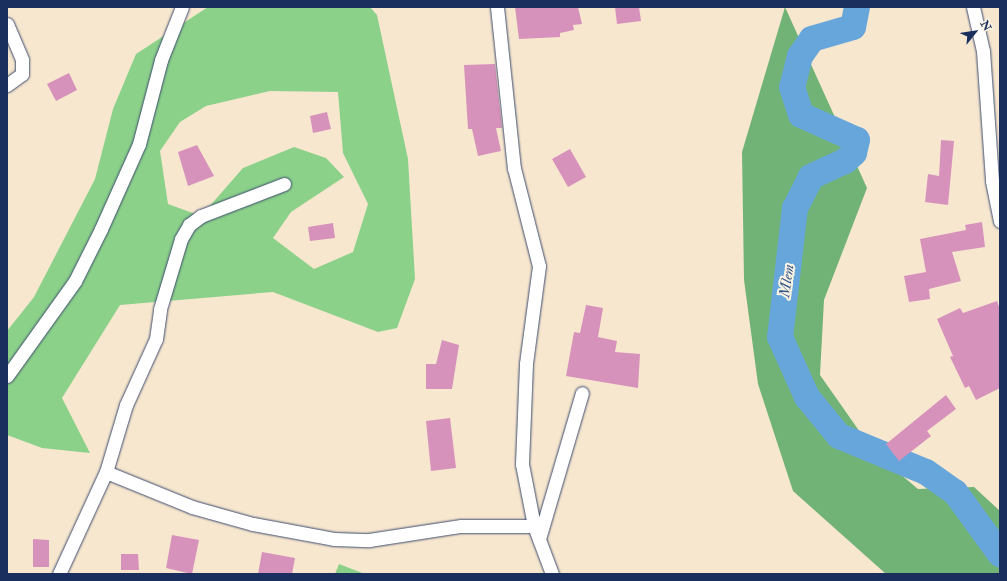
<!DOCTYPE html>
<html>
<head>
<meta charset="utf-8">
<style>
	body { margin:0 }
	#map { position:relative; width:1007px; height:581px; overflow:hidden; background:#f7e7cf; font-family:"IM FELL Double Pica",serif }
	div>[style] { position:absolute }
	.green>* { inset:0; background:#8cd18a }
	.forest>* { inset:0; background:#71b376 }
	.river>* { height:26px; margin:-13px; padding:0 13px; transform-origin:13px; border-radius:13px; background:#67a6da }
	.building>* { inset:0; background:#d792bc }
	.roads { filter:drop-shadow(0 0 1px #3c4b6f) drop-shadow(0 0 1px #3c4b6f) }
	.minor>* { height:13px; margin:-6.5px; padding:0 6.5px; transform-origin:6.5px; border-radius:6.5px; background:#fff }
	span { translate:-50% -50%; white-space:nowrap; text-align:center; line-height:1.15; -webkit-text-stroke:4px #fcf5e5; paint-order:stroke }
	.water-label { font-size:15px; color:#365989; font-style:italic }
	.frame { position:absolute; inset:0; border:8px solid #1b2f5e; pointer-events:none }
	.north { position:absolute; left:955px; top:12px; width:40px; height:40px; -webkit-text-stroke:3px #fcf5e5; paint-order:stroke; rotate:60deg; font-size:11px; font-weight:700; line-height:16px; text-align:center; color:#1b2f5e }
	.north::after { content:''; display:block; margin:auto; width:14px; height:18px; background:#1b2f5e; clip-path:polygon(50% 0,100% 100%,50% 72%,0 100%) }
</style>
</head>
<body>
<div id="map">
	<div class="green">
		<div style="clip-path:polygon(evenodd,208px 7px,370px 7px,377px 15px,408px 159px,415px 279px,397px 328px,378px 332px,273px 292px,120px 305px,62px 398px,90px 453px,42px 448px,7px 435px,7px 331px,34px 297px,95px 179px,113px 109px,136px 54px,208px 7px,270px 91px,338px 92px,343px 153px,368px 204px,353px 252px,314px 269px,273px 238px,291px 212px,344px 177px,326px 158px,294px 147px,243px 168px,201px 216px,168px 204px,160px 151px,180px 122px,206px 106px,270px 91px)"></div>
		<div style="clip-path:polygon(339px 564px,365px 574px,335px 574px)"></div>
	</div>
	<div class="forest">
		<div style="clip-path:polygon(785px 7px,867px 188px,824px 300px,820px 375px,874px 452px,918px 489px,974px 487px,1000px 511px,1000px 574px,886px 574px,793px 491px,758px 384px,744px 280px,742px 152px)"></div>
	</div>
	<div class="river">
		<div style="left:857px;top:7px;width:20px;rotate:101deg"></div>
		<div style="left:853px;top:27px;width:43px;rotate:163.7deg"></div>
		<div style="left:812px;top:39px;width:21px;rotate:125deg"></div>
		<div style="left:800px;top:56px;width:32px;rotate:104deg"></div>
		<div style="left:792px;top:87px;width:29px;rotate:72deg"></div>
		<div style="left:801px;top:115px;width:61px;rotate:24.1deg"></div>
		<div style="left:857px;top:140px;width:13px;rotate:103deg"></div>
		<div style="left:854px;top:153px;width:12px;rotate:138deg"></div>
		<div style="left:845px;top:161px;width:38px;rotate:155deg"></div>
		<div style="left:811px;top:177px;width:35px;rotate:117deg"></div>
		<div style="left:795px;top:208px;width:130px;rotate:96.6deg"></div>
		<div style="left:780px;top:337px;width:66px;rotate:65.8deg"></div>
		<div style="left:807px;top:397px;width:50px;rotate:50.6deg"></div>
		<div style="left:839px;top:436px;width:94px;rotate:22.5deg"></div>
		<div style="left:926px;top:472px;width:35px;rotate:35deg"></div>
		<div style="left:955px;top:492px;width:77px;rotate:54deg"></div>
	</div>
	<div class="building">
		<div style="clip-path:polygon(515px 7px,578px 7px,582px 24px,573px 25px,574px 30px,560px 33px,560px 37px,519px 39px)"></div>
		<div style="clip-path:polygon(615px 7px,639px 7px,641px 21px,617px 24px)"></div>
		<div style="clip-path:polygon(495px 64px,502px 128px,496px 128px,501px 151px,478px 156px,472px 129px,468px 129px,464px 65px)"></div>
		<div style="clip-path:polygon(69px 73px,77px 90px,56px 101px,47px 84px)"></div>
		<div style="clip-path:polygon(327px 112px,331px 129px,313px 133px,310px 116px)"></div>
		<div style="clip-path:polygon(941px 140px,954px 141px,948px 205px,925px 202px,928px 174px,939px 176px)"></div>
		<div style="clip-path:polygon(197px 145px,214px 176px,188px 186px,178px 152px)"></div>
		<div style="clip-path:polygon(570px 149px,586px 177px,568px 187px,552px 159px)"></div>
		<div style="clip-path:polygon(982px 222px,985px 247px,952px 252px,961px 281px,929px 289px,930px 299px,909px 302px,904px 276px,926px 272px,920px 239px,966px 230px,965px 225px)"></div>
		<div style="clip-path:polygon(333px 223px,335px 238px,310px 241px,308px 227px)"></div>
		<div style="clip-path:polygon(997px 301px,1000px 310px,1000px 388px,976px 400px,969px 386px,965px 388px,950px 357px,953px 356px,937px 319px,960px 308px,963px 313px)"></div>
		<div style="clip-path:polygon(586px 305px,603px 308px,598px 337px,617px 341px,615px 352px,640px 354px,638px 388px,566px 376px,574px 332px,580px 333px)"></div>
		<div style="clip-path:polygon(442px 340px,459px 345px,452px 389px,426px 389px,426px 364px,436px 364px)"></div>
		<div style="clip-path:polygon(946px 395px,956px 409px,927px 431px,931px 436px,899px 461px,886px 444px)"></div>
		<div style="clip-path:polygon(450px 418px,456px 468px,431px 471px,426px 421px)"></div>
		<div style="clip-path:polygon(172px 535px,199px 540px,192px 574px,166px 568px)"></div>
		<div style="clip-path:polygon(33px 539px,49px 540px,49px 567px,33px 567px)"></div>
		<div style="clip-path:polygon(262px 552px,295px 558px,292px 574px,258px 574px)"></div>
		<div style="clip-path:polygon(121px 554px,138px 554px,139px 570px,121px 570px)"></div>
	</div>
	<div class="roads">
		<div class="minor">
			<div style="left:497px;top:7px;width:162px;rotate:84deg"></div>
			<div style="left:514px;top:168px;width:101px;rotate:75.7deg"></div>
			<div style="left:539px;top:266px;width:99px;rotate:97.6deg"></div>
			<div style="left:526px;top:364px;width:100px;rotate:92.3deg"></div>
			<div style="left:522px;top:464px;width:63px;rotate:79deg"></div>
			<div style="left:534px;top:526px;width:51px;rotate:69.4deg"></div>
			<div style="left:973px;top:7px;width:45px;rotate:77.2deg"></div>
			<div style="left:983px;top:51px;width:130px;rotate:86deg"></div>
			<div style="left:992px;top:181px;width:41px;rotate:78.7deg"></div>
			<div style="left:7px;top:24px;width:39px;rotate:67deg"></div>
			<div style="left:22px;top:60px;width:14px;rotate:90deg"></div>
			<div style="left:22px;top:74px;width:19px;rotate:144deg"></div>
			<div style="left:7px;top:376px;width:117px;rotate:-54.4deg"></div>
			<div style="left:75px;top:281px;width:58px;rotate:-63.4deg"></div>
			<div style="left:101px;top:229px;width:93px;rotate:-65.9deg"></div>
			<div style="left:139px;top:144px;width:87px;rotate:-75.3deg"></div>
			<div style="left:161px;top:60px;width:57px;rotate:-68.4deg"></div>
			<div style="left:106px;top:472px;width:93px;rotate:22.1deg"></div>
			<div style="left:192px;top:507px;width:63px;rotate:15.6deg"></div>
			<div style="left:253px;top:524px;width:82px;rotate:10.5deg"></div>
			<div style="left:334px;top:539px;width:35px;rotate:2deg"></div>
			<div style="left:369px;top:540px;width:93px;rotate:-8.7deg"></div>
			<div style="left:461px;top:526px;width:73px"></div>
			<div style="left:539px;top:539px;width:152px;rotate:-73.6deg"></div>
			<div style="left:59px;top:574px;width:112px;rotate:-65.3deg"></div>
			<div style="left:106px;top:472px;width:70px;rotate:-73.4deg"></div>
			<div style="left:126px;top:405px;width:72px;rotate:-65.6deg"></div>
			<div style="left:156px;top:339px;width:30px;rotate:-82deg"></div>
			<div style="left:160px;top:309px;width:73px;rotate:-73.3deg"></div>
			<div style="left:181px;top:239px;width:16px;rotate:-60deg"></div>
			<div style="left:189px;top:225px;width:15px;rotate:-37deg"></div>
			<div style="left:201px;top:216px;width:89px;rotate:-21.1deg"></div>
		</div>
	</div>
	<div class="water-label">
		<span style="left:787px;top:281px;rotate:-82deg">Mlem</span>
	</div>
	<div class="frame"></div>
	<div class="north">N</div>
</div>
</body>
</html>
